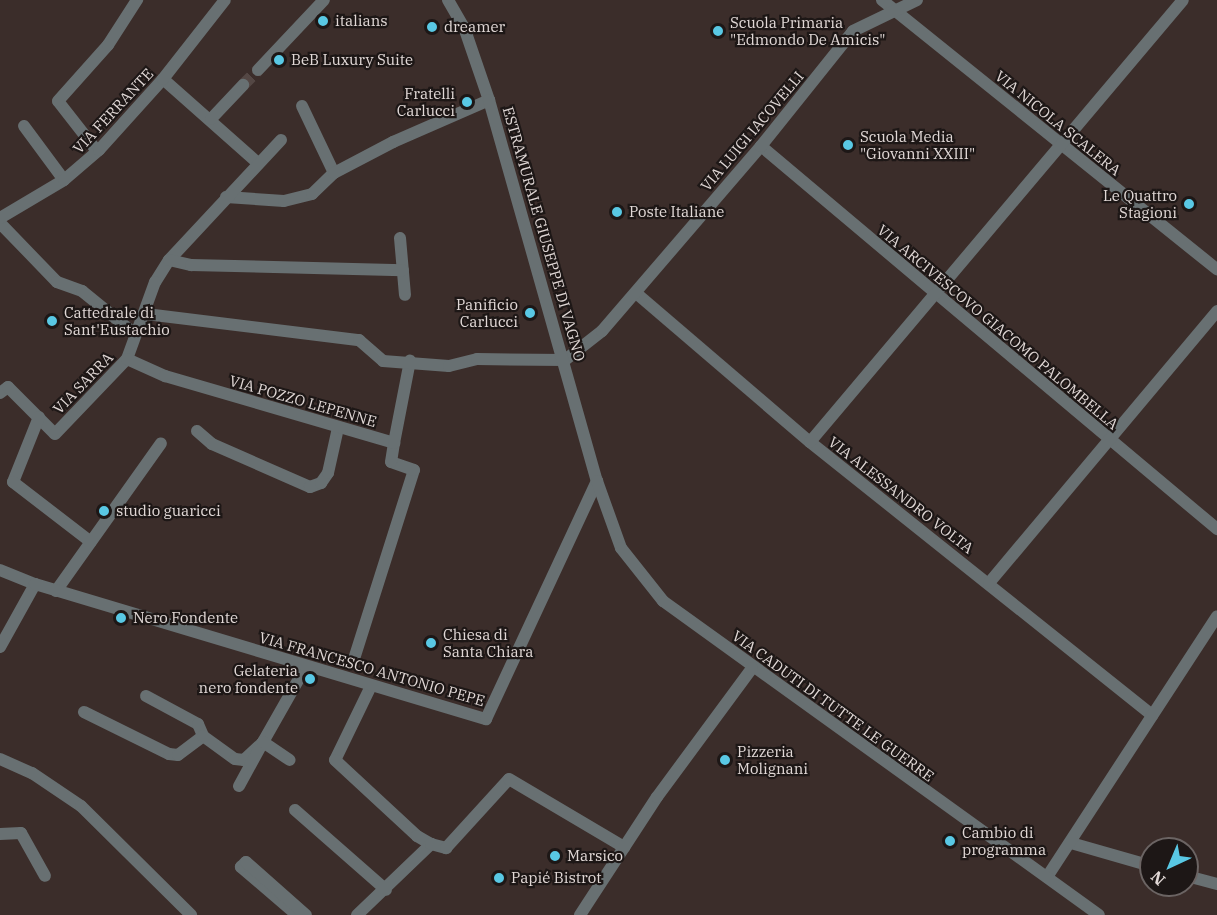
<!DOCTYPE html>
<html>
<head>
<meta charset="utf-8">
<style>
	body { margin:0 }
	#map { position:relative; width:1217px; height:915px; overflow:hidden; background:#3b2d2a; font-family:"IBM Plex Serif",serif }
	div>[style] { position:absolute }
	.pedestrian-tunnel>* { height:12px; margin-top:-6px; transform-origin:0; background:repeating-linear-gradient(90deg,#544744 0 12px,transparent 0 18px) }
	.pedestrian>* { height:12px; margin:-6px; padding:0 6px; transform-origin:6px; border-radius:6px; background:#687072 }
	.minor>* { height:12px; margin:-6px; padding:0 6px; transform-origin:6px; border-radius:6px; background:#687072 }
	.tertiary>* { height:12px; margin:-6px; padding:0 6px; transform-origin:6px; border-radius:6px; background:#687072 }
	.dots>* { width:16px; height:16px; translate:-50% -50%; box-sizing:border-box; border:3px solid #1d1716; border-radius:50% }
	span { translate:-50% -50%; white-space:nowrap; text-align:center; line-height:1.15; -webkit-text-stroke:4.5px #1d1716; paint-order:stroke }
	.poi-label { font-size:15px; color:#e1d8d6 }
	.left { translate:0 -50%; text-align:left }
	.right { translate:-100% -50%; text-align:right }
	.street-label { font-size:15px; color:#e1d8d6 }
	.north { position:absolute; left:1139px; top:837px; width:60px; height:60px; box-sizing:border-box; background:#1d1716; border:2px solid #6b6463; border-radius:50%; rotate:224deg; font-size:16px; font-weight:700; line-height:24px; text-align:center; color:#e1d8d6 }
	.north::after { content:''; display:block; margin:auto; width:21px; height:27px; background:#59c8e4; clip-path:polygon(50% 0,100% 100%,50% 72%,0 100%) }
</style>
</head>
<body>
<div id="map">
	<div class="pedestrian-tunnel">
		<div style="left:243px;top:85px;width:21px;rotate:-45deg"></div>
	</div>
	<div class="pedestrian">
		<div style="left:258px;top:70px;width:96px;rotate:-46.7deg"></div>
		<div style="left:163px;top:79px;width:127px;rotate:41.5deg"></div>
		<div style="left:302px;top:106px;width:74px;rotate:64.5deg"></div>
		<div style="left:211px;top:119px;width:47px;rotate:-46.7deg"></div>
		<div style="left:24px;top:126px;width:67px;rotate:53.5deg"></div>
		<div style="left:761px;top:146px;width:230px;rotate:40.1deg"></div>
		<div style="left:97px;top:151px;width:63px;rotate:-128deg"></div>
		<div style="left:58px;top:101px;width:75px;rotate:-48.2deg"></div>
		<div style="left:108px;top:45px;width:54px;rotate:-57.2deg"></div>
		<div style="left:226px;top:197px;width:58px;rotate:3.9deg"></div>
		<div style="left:284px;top:201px;width:29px;rotate:-14deg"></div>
		<div style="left:312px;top:194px;width:30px;rotate:-44deg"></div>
		<div style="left:334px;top:173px;width:67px;rotate:-27.7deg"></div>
		<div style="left:393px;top:142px;width:105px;rotate:-23.6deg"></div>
		<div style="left:0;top:223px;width:82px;rotate:46deg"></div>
		<div style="left:57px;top:282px;width:27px;rotate:20deg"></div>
		<div style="left:82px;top:291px;width:68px;rotate:39.1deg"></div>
		<div style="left:400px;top:238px;width:57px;rotate:85deg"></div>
		<div style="left:0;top:393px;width:10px;rotate:-37deg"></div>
		<div style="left:8px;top:387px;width:66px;rotate:45deg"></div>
		<div style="left:55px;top:434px;width:104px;rotate:-46.2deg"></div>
		<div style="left:39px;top:417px;width:70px;rotate:111.8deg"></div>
		<div style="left:13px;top:482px;width:98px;rotate:37.6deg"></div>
		<div style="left:197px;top:431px;width:20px;rotate:41deg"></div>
		<div style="left:212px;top:444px;width:107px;rotate:23.7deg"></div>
		<div style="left:310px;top:487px;width:12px;rotate:-20deg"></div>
		<div style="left:321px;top:483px;width:12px;rotate:-55deg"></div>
		<div style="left:328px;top:473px;width:46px;rotate:-77.5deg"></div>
		<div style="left:0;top:570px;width:38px;rotate:22deg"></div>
		<div style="left:56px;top:591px;width:181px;rotate:-54.6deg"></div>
		<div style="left:354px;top:659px;width:198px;rotate:-72.4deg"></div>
		<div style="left:414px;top:470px;width:24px;rotate:-161deg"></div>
		<div style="left:391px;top:462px;width:19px;rotate:-81deg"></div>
		<div style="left:371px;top:686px;width:82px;rotate:115.9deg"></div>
		<div style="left:335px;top:760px;width:112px;rotate:42.8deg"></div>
		<div style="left:417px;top:836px;width:16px;rotate:30deg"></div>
		<div style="left:146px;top:696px;width:59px;rotate:28.3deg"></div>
		<div style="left:198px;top:724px;width:13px;rotate:67deg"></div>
		<div style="left:84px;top:712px;width:95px;rotate:26.3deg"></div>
		<div style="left:169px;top:754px;width:9px;rotate:6deg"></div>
		<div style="left:178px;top:755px;width:31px;rotate:-37deg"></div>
		<div style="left:203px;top:736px;width:39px;rotate:36deg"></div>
		<div style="left:235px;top:759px;width:9px;rotate:6deg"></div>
		<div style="left:244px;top:760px;width:26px;rotate:-43deg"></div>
		<div style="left:263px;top:742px;width:85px;rotate:-60.4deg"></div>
		<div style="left:0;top:759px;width:35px;rotate:24deg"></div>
		<div style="left:32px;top:773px;width:59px;rotate:34deg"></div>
		<div style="left:81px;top:806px;width:155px;rotate:44.7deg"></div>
		<div style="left:239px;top:786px;width:50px;rotate:-61.4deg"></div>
		<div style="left:263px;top:742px;width:32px;rotate:34deg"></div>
		<div style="left:295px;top:810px;width:121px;rotate:41.3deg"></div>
		<div style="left:0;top:834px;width:21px;rotate:-3deg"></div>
		<div style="left:21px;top:833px;width:49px;rotate:60.8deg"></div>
		<div style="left:297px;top:915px;width:74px;rotate:-139.4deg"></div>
		<div style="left:241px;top:867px;width:7px;rotate:-45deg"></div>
		<div style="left:246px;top:862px;width:80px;rotate:41.5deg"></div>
	</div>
	<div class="minor">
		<div style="left:882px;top:0;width:430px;rotate:38.8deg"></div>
		<div style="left:281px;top:140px;width:164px;rotate:133deg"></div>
		<div style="left:169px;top:260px;width:26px;rotate:122deg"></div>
		<div style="left:155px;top:282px;width:82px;rotate:110deg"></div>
		<div style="left:127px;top:359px;width:42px;rotate:24.1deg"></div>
		<div style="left:165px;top:376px;width:239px;rotate:16.3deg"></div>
		<div style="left:394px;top:443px;width:84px;rotate:-79deg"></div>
		<div style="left:0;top:218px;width:74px;rotate:-30.7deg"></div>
		<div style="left:64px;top:180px;width:46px;rotate:-40.6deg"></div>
		<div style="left:99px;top:150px;width:96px;rotate:-48deg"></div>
		<div style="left:163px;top:79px;width:100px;rotate:-51.9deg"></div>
		<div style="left:169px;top:260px;width:23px;rotate:13deg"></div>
		<div style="left:191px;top:265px;width:212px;rotate:1.4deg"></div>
		<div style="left:636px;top:293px;width:229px;rotate:40.6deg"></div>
		<div style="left:810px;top:442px;width:438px;rotate:38.6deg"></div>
		<div style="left:937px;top:294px;width:366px;rotate:40deg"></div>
		<div style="left:146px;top:314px;width:215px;rotate:7deg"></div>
		<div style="left:359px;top:340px;width:32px;rotate:41deg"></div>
		<div style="left:383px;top:361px;width:66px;rotate:4.3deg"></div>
		<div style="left:449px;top:366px;width:29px;rotate:-14deg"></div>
		<div style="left:477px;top:359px;width:88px;rotate:0.7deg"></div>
		<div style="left:565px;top:360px;width:47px;rotate:-38.1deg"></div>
		<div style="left:602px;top:331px;width:244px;rotate:-49.3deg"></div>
		<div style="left:761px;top:146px;width:147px;rotate:-51.3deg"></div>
		<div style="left:853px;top:31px;width:71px;rotate:-25.8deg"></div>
		<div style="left:810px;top:442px;width:578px;rotate:-49.84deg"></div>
		<div style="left:989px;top:583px;width:355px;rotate:-50deg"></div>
		<div style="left:0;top:647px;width:72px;rotate:-60.9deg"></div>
		<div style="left:35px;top:584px;width:471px;rotate:16.7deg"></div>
		<div style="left:486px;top:719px;width:263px;rotate:-65deg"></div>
		<div style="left:1071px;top:843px;width:83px;rotate:16deg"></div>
		<div style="left:1187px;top:876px;width:31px;rotate:15deg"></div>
		<div style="left:1047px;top:877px;width:311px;rotate:-56.9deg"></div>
		<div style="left:357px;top:915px;width:103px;rotate:-43.8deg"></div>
		<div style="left:431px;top:844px;width:16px;rotate:15deg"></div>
		<div style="left:446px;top:848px;width:93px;rotate:-47.6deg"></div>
		<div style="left:509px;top:779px;width:134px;rotate:30.6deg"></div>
	</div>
	<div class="tertiary">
		<div style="left:448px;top:0;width:34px;rotate:60deg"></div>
		<div style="left:465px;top:30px;width:74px;rotate:71.1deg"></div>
		<div style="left:489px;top:100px;width:396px;rotate:74.2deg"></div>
		<div style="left:597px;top:481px;width:71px;rotate:70.3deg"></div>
		<div style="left:621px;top:548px;width:68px;rotate:51.6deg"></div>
		<div style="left:663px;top:601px;width:537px;rotate:35.76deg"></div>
		<div style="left:580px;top:915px;width:141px;rotate:-56.9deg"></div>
		<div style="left:657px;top:797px;width:160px;rotate:-53.6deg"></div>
	</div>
	<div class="dots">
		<div style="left:323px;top:21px;background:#59c8e4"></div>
		<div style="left:432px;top:27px;background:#59c8e4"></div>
		<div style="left:718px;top:31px;background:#59c8e4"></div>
		<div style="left:279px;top:60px;background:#59c8e4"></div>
		<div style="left:467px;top:102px;background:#59c8e4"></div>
		<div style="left:848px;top:145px;background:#59c8e4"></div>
		<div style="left:1189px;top:204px;background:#59c8e4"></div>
		<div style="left:617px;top:212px;background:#59c8e4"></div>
		<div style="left:530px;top:313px;background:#59c8e4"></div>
		<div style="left:52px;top:321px;background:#59c8e4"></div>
		<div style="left:104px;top:511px;background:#59c8e4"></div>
		<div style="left:121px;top:618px;background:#59c8e4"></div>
		<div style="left:431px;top:643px;background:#59c8e4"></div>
		<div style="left:310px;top:679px;background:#59c8e4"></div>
		<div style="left:725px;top:760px;background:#59c8e4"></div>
		<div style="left:950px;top:841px;background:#59c8e4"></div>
		<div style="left:555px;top:856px;background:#59c8e4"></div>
		<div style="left:499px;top:878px;background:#59c8e4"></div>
	</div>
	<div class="poi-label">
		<span class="left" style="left:335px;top:21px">italians</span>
		<span class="left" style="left:730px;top:31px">Scuola Primaria<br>"Edmondo De Amicis"</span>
		<span class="left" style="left:444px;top:27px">dreamer</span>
		<span class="left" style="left:291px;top:60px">BeB Luxury Suite</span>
		<span class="right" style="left:455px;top:102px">Fratelli<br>Carlucci</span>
		<span class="left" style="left:860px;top:145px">Scuola Media<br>"Giovanni XXIII"</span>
		<span class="right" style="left:1177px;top:204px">Le Quattro<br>Stagioni</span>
		<span class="left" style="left:629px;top:212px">Poste Italiane</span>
		<span class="right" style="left:518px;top:313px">Panificio<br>Carlucci</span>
		<span class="left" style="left:64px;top:321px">Cattedrale di<br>Sant'Eustachio</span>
		<span class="left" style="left:116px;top:511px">studio guaricci</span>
		<span class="left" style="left:133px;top:618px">Nero Fondente</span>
		<span class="left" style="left:443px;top:643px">Chiesa di<br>Santa Chiara</span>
		<span class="right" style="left:298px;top:679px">Gelateria<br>nero fondente</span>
		<span class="left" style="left:737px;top:760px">Pizzeria<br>Molignani</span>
		<span class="left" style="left:962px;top:841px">Cambio di<br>programma</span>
		<span class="left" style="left:567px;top:856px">Marsico</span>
		<span class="left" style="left:511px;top:878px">Papié Bistrot</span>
	</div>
	<div class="street-label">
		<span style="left:113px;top:111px;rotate:-47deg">VIA FERRANTE</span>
		<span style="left:1058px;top:123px;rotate:39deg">VIA NICOLA SCALERA</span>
		<span style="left:752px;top:131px;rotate:-50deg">VIA LUIGI IACOVELLI</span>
		<span style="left:544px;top:234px;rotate:74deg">ESTRAMURALE GIUSEPPE DI VAGNO</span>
		<span style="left:998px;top:327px;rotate:40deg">VIA ARCIVESCOVO GIACOMO PALOMBELLA</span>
		<span style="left:83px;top:383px;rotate:-46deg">VIA SARRA</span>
		<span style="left:303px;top:401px;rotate:16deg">VIA POZZO LEPENNE</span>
		<span style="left:901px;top:495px;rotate:38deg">VIA ALESSANDRO VOLTA</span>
		<span style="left:372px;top:669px;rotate:16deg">VIA FRANCESCO ANTONIO PEPE</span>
		<span style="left:833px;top:706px;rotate:36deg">VIA CADUTI DI TUTTE LE GUERRE</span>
	</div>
	<div class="north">N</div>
</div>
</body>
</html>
